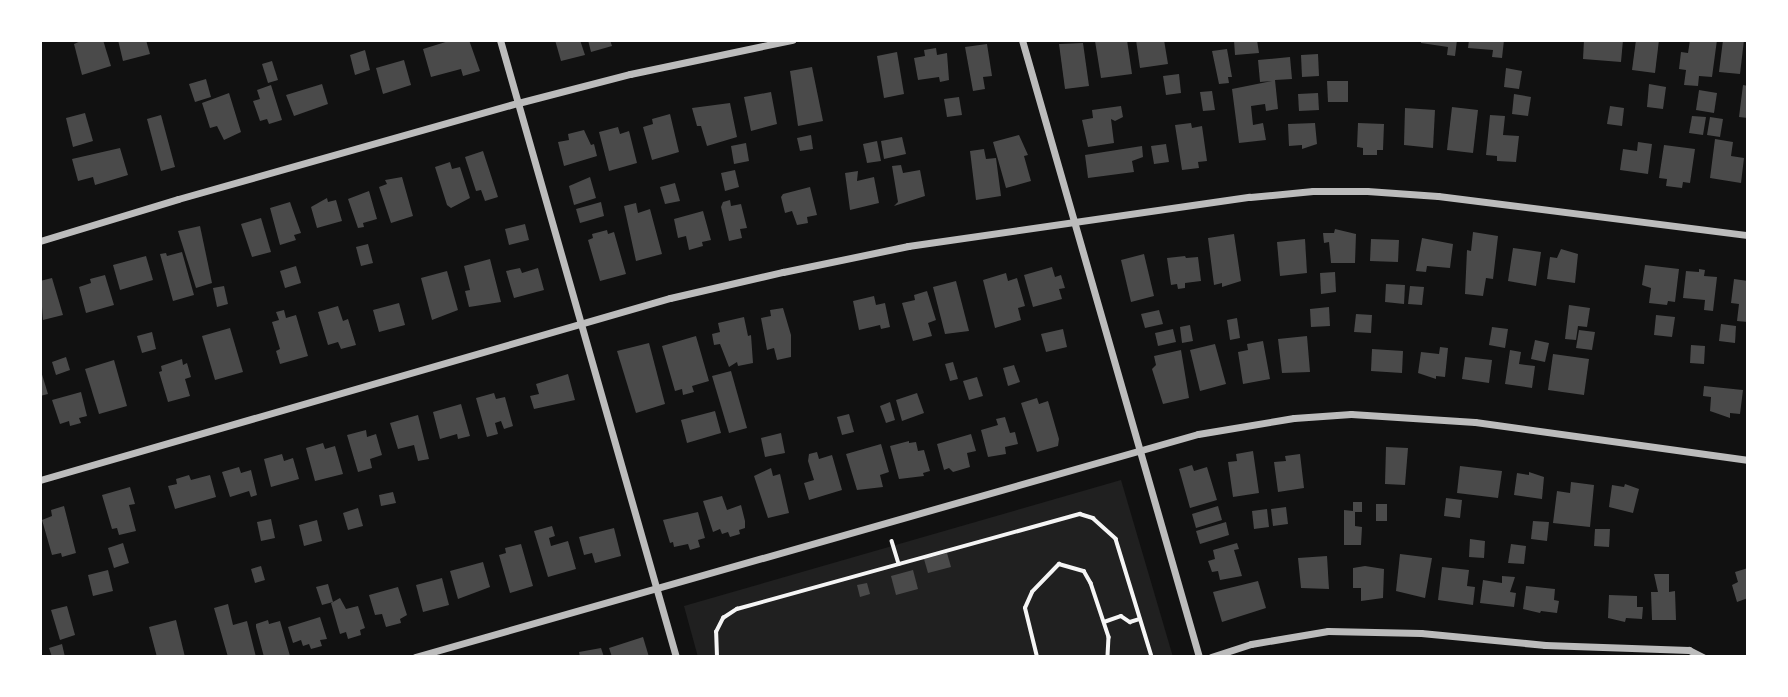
<!DOCTYPE html>
<html>
<head>
<meta charset="utf-8">
<style>
	body { margin:0 }
	#map { position:relative; width:1788px; height:697px; overflow:hidden; background:#111; font-family:"Exo 2",sans-serif }
	div>[style] { position:absolute }
	.green>* { inset:0; background:#202020 }
	.building>* { inset:0; background:#4a4a4a }
	.path>* { height:3.5px; margin:-1.75px; padding:0 1.75px; transform-origin:1.75px; border-radius:1.75px; background:#f5f5f5 }
	.minor>* { height:7px; margin:-3.5px; padding:0 3.5px; transform-origin:3.5px; border-radius:3.5px; background:#bcbcbc }
	span { translate:-50% -50%; white-space:nowrap; text-align:center; line-height:1.15; -webkit-text-stroke:7px #fff; paint-order:stroke }
	.frame { position:absolute; inset:0; border:42px solid #fff; pointer-events:none }
</style>
</head>
<body>
<div id="map">
	<div class="green">
		<div style="clip-path:polygon(1121px 480px,1173px 657px,698px 657px,684px 606px)"></div>
	</div>
	<div class="building">
		<div style="clip-path:polygon(83px 40px,103px 40px,111px 66px,82px 75px,74px 44px)"></div>
		<div style="clip-path:polygon(118px 40px,146px 40px,150px 54px,123px 61px)"></div>
		<div style="clip-path:polygon(452px 40px,469px 40px,480px 71px,463px 76px,461px 69px,431px 77px,423px 49px)"></div>
		<div style="clip-path:polygon(555px 40px,580px 40px,585px 55px,561px 61px)"></div>
		<div style="clip-path:polygon(588px 40px,610px 40px,612px 46px,591px 52px)"></div>
		<div style="clip-path:polygon(1127px 40px,1132px 74px,1101px 78px,1095px 41px)"></div>
		<div style="clip-path:polygon(1136px 40px,1164px 40px,1168px 64px,1140px 68px)"></div>
		<div style="clip-path:polygon(1234px 40px,1257px 40px,1259px 53px,1235px 55px)"></div>
		<div style="clip-path:polygon(1421px 40px,1457px 40px,1455px 56px,1447px 55px,1448px 47px,1421px 43px)"></div>
		<div style="clip-path:polygon(1469px 40px,1504px 40px,1502px 58px,1492px 57px,1493px 50px,1468px 48px)"></div>
		<div style="clip-path:polygon(1584px 40px,1623px 40px,1621px 62px,1583px 59px)"></div>
		<div style="clip-path:polygon(1636px 40px,1659px 40px,1655px 73px,1632px 70px)"></div>
		<div style="clip-path:polygon(1690px 40px,1717px 40px,1712px 77px,1699px 76px,1698px 86px,1684px 85px,1686px 70px,1679px 69px,1681px 52px,1688px 53px)"></div>
		<div style="clip-path:polygon(1723px 40px,1744px 40px,1740px 74px,1719px 72px)"></div>
		<div style="clip-path:polygon(1083px 43px,1089px 86px,1065px 89px,1059px 44px)"></div>
		<div style="clip-path:polygon(987px 44px,992px 76px,983px 77px,985px 89px,973px 91px,965px 47px)"></div>
		<div style="clip-path:polygon(936px 48px,937px 55px,947px 53px,949px 80px,940px 82px,939px 77px,918px 80px,914px 58px,925px 56px,924px 50px)"></div>
		<div style="clip-path:polygon(1227px 49px,1232px 77px,1228px 77px,1229px 83px,1219px 84px,1212px 51px)"></div>
		<div style="clip-path:polygon(365px 50px,370px 70px,355px 75px,350px 55px)"></div>
		<div style="clip-path:polygon(897px 52px,904px 94px,884px 98px,877px 56px)"></div>
		<div style="clip-path:polygon(1318px 54px,1319px 76px,1302px 77px,1301px 55px)"></div>
		<div style="clip-path:polygon(1290px 57px,1292px 79px,1275px 80px,1278px 109px,1266px 111px,1265px 104px,1251px 106px,1253px 125px,1263px 123px,1266px 140px,1239px 143px,1232px 89px,1272px 81px,1260px 82px,1258px 60px)"></div>
		<div style="clip-path:polygon(404px 60px,411px 85px,383px 94px,376px 68px)"></div>
		<div style="clip-path:polygon(272px 61px,278px 80px,268px 83px,262px 64px)"></div>
		<div style="clip-path:polygon(812px 67px,823px 121px,798px 126px,790px 71px)"></div>
		<div style="clip-path:polygon(1506px 68px,1522px 71px,1519px 89px,1504px 87px)"></div>
		<div style="clip-path:polygon(1179px 74px,1181px 93px,1166px 95px,1163px 76px)"></div>
		<div style="clip-path:polygon(206px 79px,211px 97px,195px 102px,189px 84px)"></div>
		<div style="clip-path:polygon(1327px 81px,1348px 81px,1348px 102px,1328px 102px)"></div>
		<div style="clip-path:polygon(322px 84px,328px 104px,294px 116px,286px 95px)"></div>
		<div style="clip-path:polygon(1649px 84px,1666px 87px,1663px 109px,1647px 107px)"></div>
		<div style="clip-path:polygon(271px 85px,282px 120px,269px 124px,267px 119px,260px 121px,253px 101px,260px 99px,257px 90px)"></div>
		<div style="clip-path:polygon(1743px 85px,1748px 86px,1748px 118px,1739px 117px)"></div>
		<div style="clip-path:polygon(1699px 90px,1717px 93px,1714px 113px,1696px 110px)"></div>
		<div style="clip-path:polygon(1212px 91px,1215px 110px,1203px 111px,1200px 92px)"></div>
		<div style="clip-path:polygon(771px 92px,777px 124px,751px 131px,744px 97px)"></div>
		<div style="clip-path:polygon(229px 93px,241px 132px,224px 140px,217px 126px,210px 128px,202px 103px)"></div>
		<div style="clip-path:polygon(1318px 93px,1319px 110px,1299px 111px,1298px 94px)"></div>
		<div style="clip-path:polygon(1514px 94px,1531px 97px,1528px 116px,1512px 114px)"></div>
		<div style="clip-path:polygon(959px 97px,962px 115px,947px 117px,944px 99px)"></div>
		<div style="clip-path:polygon(730px 103px,737px 137px,707px 146px,701px 126px,697px 126px,692px 108px)"></div>
		<div style="clip-path:polygon(1121px 106px,1123px 117px,1115px 121px,1111px 119px,1114px 143px,1088px 147px,1082px 120px,1093px 118px,1092px 110px)"></div>
		<div style="clip-path:polygon(1610px 106px,1624px 108px,1622px 126px,1607px 124px)"></div>
		<div style="clip-path:polygon(1452px 107px,1478px 110px,1473px 153px,1447px 150px)"></div>
		<div style="clip-path:polygon(1405px 108px,1435px 110px,1433px 148px,1404px 145px)"></div>
		<div style="clip-path:polygon(85px 113px,93px 141px,73px 147px,66px 118px)"></div>
		<div style="clip-path:polygon(670px 114px,679px 152px,652px 160px,643px 127px,653px 124px,652px 119px)"></div>
		<div style="clip-path:polygon(161px 115px,175px 167px,161px 171px,147px 119px)"></div>
		<div style="clip-path:polygon(1490px 115px,1505px 116px,1503px 135px,1519px 136px,1516px 162px,1497px 161px,1497px 156px,1486px 155px)"></div>
		<div style="clip-path:polygon(1692px 116px,1706px 117px,1703px 135px,1689px 133px)"></div>
		<div style="clip-path:polygon(1710px 117px,1723px 119px,1720px 137px,1707px 135px)"></div>
		<div style="clip-path:polygon(1191px 123px,1192px 128px,1202px 126px,1207px 161px,1198px 162px,1199px 168px,1182px 170px,1175px 125px)"></div>
		<div style="clip-path:polygon(1315px 123px,1317px 144px,1302px 149px,1302px 145px,1289px 146px,1288px 124px)"></div>
		<div style="clip-path:polygon(1358px 123px,1384px 124px,1383px 150px,1377px 150px,1377px 155px,1363px 155px,1363px 148px,1357px 147px)"></div>
		<div style="clip-path:polygon(618px 127px,620px 134px,629px 131px,637px 163px,609px 171px,599px 132px)"></div>
		<div style="clip-path:polygon(584px 130px,591px 145px,594px 144px,597px 156px,564px 166px,558px 142px,569px 140px,568px 134px)"></div>
		<div style="clip-path:polygon(811px 135px,813px 149px,800px 151px,797px 138px)"></div>
		<div style="clip-path:polygon(1019px 135px,1028px 155px,1024px 156px,1031px 181px,1006px 188px,993px 142px)"></div>
		<div style="clip-path:polygon(902px 137px,906px 154px,884px 159px,881px 141px)"></div>
		<div style="clip-path:polygon(1715px 139px,1733px 142px,1731px 156px,1744px 158px,1741px 183px,1710px 178px)"></div>
		<div style="clip-path:polygon(877px 141px,881px 161px,867px 163px,863px 144px)"></div>
		<div style="clip-path:polygon(1638px 142px,1652px 144px,1648px 174px,1620px 170px,1623px 149px,1637px 151px)"></div>
		<div style="clip-path:polygon(746px 143px,749px 161px,734px 164px,731px 146px)"></div>
		<div style="clip-path:polygon(1166px 144px,1169px 162px,1154px 164px,1151px 146px)"></div>
		<div style="clip-path:polygon(1664px 145px,1695px 149px,1690px 183px,1683px 182px,1682px 188px,1666px 186px,1667px 179px,1659px 178px)"></div>
		<div style="clip-path:polygon(1142px 146px,1143px 157px,1132px 161px,1134px 172px,1088px 178px,1085px 155px)"></div>
		<div style="clip-path:polygon(120px 148px,128px 175px,95px 185px,93px 177px,78px 181px,72px 159px)"></div>
		<div style="clip-path:polygon(984px 149px,986px 159px,996px 158px,1001px 196px,976px 200px,970px 151px)"></div>
		<div style="clip-path:polygon(483px 151px,498px 197px,485px 201px,481px 190px,476px 191px,465px 157px)"></div>
		<div style="clip-path:polygon(450px 162px,452px 169px,460px 167px,470px 198px,451px 208px,447px 205px,435px 167px)"></div>
		<div style="clip-path:polygon(901px 165px,903px 173px,920px 170px,925px 196px,894px 206px,898px 202px,892px 166px)"></div>
		<div style="clip-path:polygon(735px 170px,739px 187px,725px 191px,721px 173px)"></div>
		<div style="clip-path:polygon(858px 171px,857px 181px,874px 177px,879px 203px,850px 210px,845px 173px)"></div>
		<div style="clip-path:polygon(402px 177px,413px 216px,391px 223px,379px 187px,387px 184px,385px 180px)"></div>
		<div style="clip-path:polygon(590px 177px,596px 198px,574px 205px,569px 186px)"></div>
		<div style="clip-path:polygon(675px 183px,680px 201px,665px 204px,660px 187px)"></div>
		<div style="clip-path:polygon(810px 187px,817px 215px,807px 217px,808px 223px,797px 225px,792px 211px,785px 213px,781px 197px,783px 194px)"></div>
		<div style="clip-path:polygon(369px 191px,377px 219px,363px 223px,364px 227px,358px 228px,348px 199px)"></div>
		<div style="clip-path:polygon(327px 198px,328px 202px,336px 200px,342px 221px,317px 228px,311px 207px)"></div>
		<div style="clip-path:polygon(730px 200px,731px 206px,741px 204px,747px 228px,740px 229px,742px 238px,729px 241px,721px 207px,723px 202px)"></div>
		<div style="clip-path:polygon(290px 202px,301px 233px,294px 235px,296px 240px,280px 245px,270px 208px)"></div>
		<div style="clip-path:polygon(601px 202px,604px 216px,580px 223px,576px 209px)"></div>
		<div style="clip-path:polygon(636px 203px,638px 213px,650px 209px,662px 254px,636px 261px,624px 206px)"></div>
		<div style="clip-path:polygon(703px 211px,711px 240px,702px 242px,703px 246px,689px 250px,686px 236px,678px 238px,674px 219px)"></div>
		<div style="clip-path:polygon(261px 218px,271px 252px,252px 257px,241px 224px)"></div>
		<div style="clip-path:polygon(525px 224px,529px 240px,509px 245px,505px 229px)"></div>
		<div style="clip-path:polygon(200px 226px,212px 283px,196px 288px,178px 231px)"></div>
		<div style="clip-path:polygon(1335px 229px,1356px 234px,1355px 263px,1331px 263px,1329px 242px,1324px 243px,1323px 233px,1334px 233px)"></div>
		<div style="clip-path:polygon(607px 230px,608px 234px,614px 232px,626px 274px,600px 281px,588px 240px,593px 238px,592px 234px)"></div>
		<div style="clip-path:polygon(1473px 232px,1498px 236px,1493px 279px,1486px 278px,1483px 296px,1465px 294px,1467px 250px,1471px 251px)"></div>
		<div style="clip-path:polygon(1234px 234px,1241px 281px,1222px 287px,1222px 283px,1214px 285px,1208px 238px)"></div>
		<div style="clip-path:polygon(1422px 238px,1453px 244px,1450px 268px,1427px 266px,1426px 272px,1416px 271px)"></div>
		<div style="clip-path:polygon(1305px 239px,1307px 273px,1280px 276px,1277px 242px)"></div>
		<div style="clip-path:polygon(1371px 239px,1399px 240px,1398px 262px,1370px 261px)"></div>
		<div style="clip-path:polygon(368px 244px,373px 263px,361px 266px,356px 247px)"></div>
		<div style="clip-path:polygon(1513px 248px,1541px 252px,1536px 286px,1508px 281px)"></div>
		<div style="clip-path:polygon(1561px 249px,1578px 254px,1575px 283px,1547px 279px,1550px 257px,1557px 258px)"></div>
		<div style="clip-path:polygon(182px 252px,194px 295px,173px 301px,160px 254px,166px 253px,167px 256px)"></div>
		<div style="clip-path:polygon(1144px 254px,1154px 296px,1131px 302px,1121px 260px)"></div>
		<div style="clip-path:polygon(146px 256px,153px 280px,120px 290px,113px 265px)"></div>
		<div style="clip-path:polygon(1185px 256px,1186px 258px,1198px 257px,1201px 281px,1185px 283px,1185px 288px,1178px 289px,1177px 284px,1171px 285px,1167px 258px)"></div>
		<div style="clip-path:polygon(490px 259px,501px 302px,469px 307px,465px 291px,470px 290px,464px 266px)"></div>
		<div style="clip-path:polygon(1645px 265px,1679px 269px,1675px 302px,1668px 301px,1667px 305px,1649px 303px,1651px 288px,1642px 285px)"></div>
		<div style="clip-path:polygon(296px 266px,301px 283px,285px 288px,280px 271px)"></div>
		<div style="clip-path:polygon(1052px 267px,1055px 277px,1061px 275px,1065px 288px,1059px 289px,1062px 299px,1033px 307px,1024px 275px)"></div>
		<div style="clip-path:polygon(520px 268px,522px 273px,538px 268px,544px 290px,514px 298px,506px 271px)"></div>
		<div style="clip-path:polygon(1699px 269px,1705px 270px,1704px 276px,1717px 277px,1713px 311px,1704px 310px,1705px 300px,1683px 298px,1686px 271px,1699px 272px)"></div>
		<div style="clip-path:polygon(447px 271px,458px 310px,432px 320px,421px 278px)"></div>
		<div style="clip-path:polygon(1335px 272px,1336px 292px,1321px 294px,1320px 273px)"></div>
		<div style="clip-path:polygon(1006px 273px,1008px 281px,1017px 278px,1025px 306px,1018px 308px,1021px 320px,995px 328px,983px 280px)"></div>
		<div style="clip-path:polygon(105px 275px,114px 305px,86px 313px,79px 287px,91px 283px,90px 279px)"></div>
		<div style="clip-path:polygon(52px 278px,63px 315px,43px 320px,40px 281px)"></div>
		<div style="clip-path:polygon(1734px 279px,1748px 281px,1748px 322px,1737px 321px,1739px 304px,1731px 303px)"></div>
		<div style="clip-path:polygon(956px 281px,969px 331px,945px 334px,933px 287px)"></div>
		<div style="clip-path:polygon(1386px 284px,1405px 285px,1404px 304px,1385px 302px)"></div>
		<div style="clip-path:polygon(224px 286px,228px 304px,217px 307px,213px 288px)"></div>
		<div style="clip-path:polygon(1410px 286px,1424px 287px,1422px 305px,1408px 304px)"></div>
		<div style="clip-path:polygon(927px 291px,936px 320px,928px 323px,932px 336px,913px 341px,902px 303px,915px 300px,914px 295px)"></div>
		<div style="clip-path:polygon(874px 296px,876px 305px,885px 303px,890px 327px,881px 329px,880px 325px,859px 330px,853px 301px)"></div>
		<div style="clip-path:polygon(399px 303px,405px 325px,379px 332px,373px 310px)"></div>
		<div style="clip-path:polygon(1569px 305px,1590px 308px,1587px 327px,1578px 326px,1576px 340px,1565px 339px)"></div>
		<div style="clip-path:polygon(338px 306px,343px 321px,348px 319px,356px 345px,341px 349px,338px 342px,328px 345px,318px 312px)"></div>
		<div style="clip-path:polygon(1329px 307px,1330px 326px,1311px 327px,1310px 309px)"></div>
		<div style="clip-path:polygon(783px 308px,791px 335px,791px 357px,777px 360px,774px 348px,767px 350px,761px 318px,771px 316px,770px 310px)"></div>
		<div style="clip-path:polygon(284px 310px,286px 318px,296px 315px,308px 356px,280px 364px,276px 351px,280px 349px,272px 322px,279px 320px,276px 312px)"></div>
		<div style="clip-path:polygon(1159px 310px,1163px 324px,1145px 328px,1141px 314px)"></div>
		<div style="clip-path:polygon(1356px 314px,1372px 315px,1371px 333px,1354px 332px)"></div>
		<div style="clip-path:polygon(1656px 315px,1675px 317px,1672px 337px,1654px 335px)"></div>
		<div style="clip-path:polygon(744px 317px,748px 336px,751px 335px,753px 363px,738px 366px,737px 362px,729px 367px,720px 344px,714px 345px,712px 334px,720px 332px,718px 323px)"></div>
		<div style="clip-path:polygon(1237px 318px,1240px 338px,1230px 340px,1227px 320px)"></div>
		<div style="clip-path:polygon(1721px 324px,1736px 326px,1735px 343px,1719px 341px)"></div>
		<div style="clip-path:polygon(1190px 325px,1193px 341px,1182px 343px,1180px 327px)"></div>
		<div style="clip-path:polygon(1492px 327px,1508px 329px,1505px 348px,1489px 345px)"></div>
		<div style="clip-path:polygon(230px 328px,243px 372px,215px 380px,202px 336px)"></div>
		<div style="clip-path:polygon(1063px 329px,1067px 347px,1046px 352px,1041px 334px)"></div>
		<div style="clip-path:polygon(1173px 329px,1176px 342px,1158px 346px,1155px 333px)"></div>
		<div style="clip-path:polygon(1579px 330px,1595px 332px,1592px 350px,1576px 348px)"></div>
		<div style="clip-path:polygon(152px 332px,156px 349px,142px 353px,137px 336px)"></div>
		<div style="clip-path:polygon(696px 336px,709px 381px,692px 386px,694px 392px,683px 395px,682px 389px,675px 391px,662px 346px)"></div>
		<div style="clip-path:polygon(1307px 336px,1310px 372px,1282px 373px,1278px 339px)"></div>
		<div style="clip-path:polygon(1535px 340px,1549px 343px,1545px 362px,1531px 359px)"></div>
		<div style="clip-path:polygon(1263px 341px,1270px 379px,1243px 384px,1238px 352px,1248px 350px,1247px 344px)"></div>
		<div style="clip-path:polygon(649px 343px,665px 404px,636px 413px,617px 351px)"></div>
		<div style="clip-path:polygon(1215px 344px,1226px 384px,1200px 391px,1190px 350px)"></div>
		<div style="clip-path:polygon(1691px 345px,1705px 346px,1704px 364px,1690px 363px)"></div>
		<div style="clip-path:polygon(1440px 347px,1448px 348px,1445px 377px,1436px 376px,1436px 379px,1418px 373px,1421px 352px,1439px 354px)"></div>
		<div style="clip-path:polygon(1372px 349px,1403px 351px,1402px 373px,1371px 371px)"></div>
		<div style="clip-path:polygon(1181px 350px,1189px 398px,1163px 404px,1152px 369px,1156px 365px,1154px 356px)"></div>
		<div style="clip-path:polygon(1510px 350px,1521px 352px,1519px 364px,1535px 366px,1532px 388px,1505px 384px)"></div>
		<div style="clip-path:polygon(1553px 354px,1589px 359px,1584px 395px,1548px 390px)"></div>
		<div style="clip-path:polygon(66px 357px,70px 370px,56px 375px,52px 362px)"></div>
		<div style="clip-path:polygon(1465px 357px,1492px 360px,1489px 383px,1462px 379px)"></div>
		<div style="clip-path:polygon(182px 359px,183px 365px,187px 363px,191px 377px,185px 379px,190px 396px,168px 402px,159px 372px,162px 371px,161px 366px)"></div>
		<div style="clip-path:polygon(114px 360px,127px 406px,99px 414px,85px 369px)"></div>
		<div style="clip-path:polygon(953px 362px,958px 379px,950px 381px,945px 364px)"></div>
		<div style="clip-path:polygon(1014px 365px,1020px 382px,1008px 386px,1003px 368px)"></div>
		<div style="clip-path:polygon(40px 368px,48px 394px,40px 396px)"></div>
		<div style="clip-path:polygon(731px 371px,747px 428px,729px 433px,712px 376px)"></div>
		<div style="clip-path:polygon(568px 374px,575px 400px,534px 409px,530px 396px,539px 394px,536px 384px)"></div>
		<div style="clip-path:polygon(977px 377px,983px 396px,969px 400px,963px 381px)"></div>
		<div style="clip-path:polygon(1704px 386px,1743px 390px,1740px 414px,1730px 413px,1730px 418px,1710px 411px,1711px 397px,1703px 396px)"></div>
		<div style="clip-path:polygon(81px 392px,87px 416px,79px 418px,81px 423px,70px 426px,69px 421px,60px 424px,52px 400px)"></div>
		<div style="clip-path:polygon(494px 393px,496px 399px,505px 397px,513px 426px,504px 429px,501px 421px,495px 423px,498px 434px,487px 437px,476px 398px)"></div>
		<div style="clip-path:polygon(917px 393px,924px 413px,902px 421px,896px 400px)"></div>
		<div style="clip-path:polygon(1037px 398px,1039px 404px,1048px 401px,1059px 439px,1058px 446px,1037px 452px,1021px 403px)"></div>
		<div style="clip-path:polygon(890px 402px,895px 420px,886px 423px,880px 406px)"></div>
		<div style="clip-path:polygon(461px 404px,470px 436px,458px 439px,457px 434px,440px 439px,433px 412px)"></div>
		<div style="clip-path:polygon(715px 411px,721px 433px,687px 443px,681px 420px)"></div>
		<div style="clip-path:polygon(849px 414px,854px 432px,842px 435px,837px 417px)"></div>
		<div style="clip-path:polygon(418px 415px,429px 459px,418px 461px,414px 445px,398px 449px,390px 423px)"></div>
		<div style="clip-path:polygon(1005px 417px,1010px 433px,1015px 432px,1018px 444px,1005px 447px,1006px 454px,988px 457px,981px 430px,998px 425px,996px 419px)"></div>
		<div style="clip-path:polygon(366px 430px,367px 437px,376px 434px,382px 455px,370px 459px,372px 468px,358px 472px,347px 435px)"></div>
		<div style="clip-path:polygon(781px 433px,785px 453px,765px 457px,761px 438px)"></div>
		<div style="clip-path:polygon(971px 434px,976px 451px,967px 453px,970px 467px,953px 472px,949px 468px,944px 470px,937px 444px)"></div>
		<div style="clip-path:polygon(909px 441px,909px 443px,916px 442px,918px 451px,924px 450px,930px 471px,923px 473px,924px 476px,899px 479px,890px 446px)"></div>
		<div style="clip-path:polygon(323px 443px,325px 449px,335px 446px,343px 474px,315px 481px,306px 448px)"></div>
		<div style="clip-path:polygon(881px 444px,889px 472px,880px 475px,883px 487px,857px 490px,846px 454px)"></div>
		<div style="clip-path:polygon(1386px 447px,1408px 448px,1405px 485px,1385px 484px)"></div>
		<div style="clip-path:polygon(1253px 451px,1259px 493px,1233px 497px,1228px 462px,1237px 461px,1236px 454px)"></div>
		<div style="clip-path:polygon(817px 452px,819px 459px,832px 455px,842px 490px,809px 500px,804px 483px,814px 480px,808px 461px,809px 454px)"></div>
		<div style="clip-path:polygon(282px 454px,284px 461px,293px 458px,299px 479px,271px 487px,264px 459px)"></div>
		<div style="clip-path:polygon(1300px 454px,1304px 488px,1278px 492px,1274px 462px,1286px 461px,1285px 456px)"></div>
		<div style="clip-path:polygon(1192px 465px,1194px 471px,1207px 467px,1217px 500px,1190px 508px,1179px 469px)"></div>
		<div style="clip-path:polygon(1460px 466px,1502px 471px,1498px 498px,1457px 493px)"></div>
		<div style="clip-path:polygon(239px 467px,241px 473px,251px 470px,257px 495px,251px 497px,249px 491px,230px 497px,222px 472px)"></div>
		<div style="clip-path:polygon(771px 468px,773px 476px,780px 474px,789px 513px,768px 518px,754px 476px)"></div>
		<div style="clip-path:polygon(1529px 472px,1544px 477px,1542px 499px,1514px 495px,1517px 473px,1529px 475px)"></div>
		<div style="clip-path:polygon(189px 475px,191px 480px,210px 475px,216px 497px,175px 509px,168px 486px,177px 484px,176px 479px)"></div>
		<div style="clip-path:polygon(1571px 482px,1594px 485px,1590px 527px,1553px 523px,1557px 491px,1570px 493px)"></div>
		<div style="clip-path:polygon(1625px 484px,1639px 489px,1633px 513px,1609px 507px,1612px 485px,1624px 487px)"></div>
		<div style="clip-path:polygon(130px 487px,135px 504px,129px 505px,136px 531px,119px 535px,117px 528px,112px 529px,102px 495px)"></div>
		<div style="clip-path:polygon(393px 492px,396px 503px,381px 506px,379px 495px)"></div>
		<div style="clip-path:polygon(722px 496px,727px 510px,741px 505px,745px 521px,745px 528px,739px 530px,740px 534px,730px 537px,728px 532px,722px 534px,720px 529px,713px 532px,703px 501px)"></div>
		<div style="clip-path:polygon(1446px 498px,1462px 500px,1460px 518px,1444px 516px)"></div>
		<div style="clip-path:polygon(1353px 502px,1362px 502px,1362px 512px,1355px 512px,1355px 526px,1362px 527px,1361px 545px,1344px 545px,1344px 510px,1353px 511px)"></div>
		<div style="clip-path:polygon(1376px 504px,1387px 504px,1387px 521px,1376px 521px)"></div>
		<div style="clip-path:polygon(64px 506px,76px 553px,62px 557px,61px 553px,52px 555px,42px 520px,52px 516px,51px 510px)"></div>
		<div style="clip-path:polygon(1218px 506px,1222px 520px,1196px 528px,1192px 514px)"></div>
		<div style="clip-path:polygon(1286px 507px,1288px 524px,1273px 526px,1271px 509px)"></div>
		<div style="clip-path:polygon(358px 508px,363px 526px,348px 530px,343px 513px)"></div>
		<div style="clip-path:polygon(1267px 509px,1269px 527px,1254px 529px,1252px 511px)"></div>
		<div style="clip-path:polygon(698px 512px,705px 538px,698px 540px,700px 547px,690px 550px,688px 544px,674px 547px,673px 542px,670px 543px,663px 520px)"></div>
		<div style="clip-path:polygon(271px 519px,275px 538px,261px 541px,257px 522px)"></div>
		<div style="clip-path:polygon(317px 520px,322px 541px,304px 546px,299px 525px)"></div>
		<div style="clip-path:polygon(1533px 521px,1549px 522px,1547px 541px,1531px 539px)"></div>
		<div style="clip-path:polygon(1226px 522px,1229px 535px,1200px 544px,1196px 531px)"></div>
		<div style="clip-path:polygon(552px 526px,555px 536px,549px 538px,551px 546px,568px 541px,576px 569px,548px 577px,534px 531px)"></div>
		<div style="clip-path:polygon(614px 528px,621px 556px,595px 563px,592px 553px,584px 555px,579px 537px)"></div>
		<div style="clip-path:polygon(1595px 529px,1610px 529px,1609px 547px,1594px 546px)"></div>
		<div style="clip-path:polygon(1470px 539px,1485px 541px,1484px 558px,1469px 557px)"></div>
		<div style="clip-path:polygon(123px 543px,129px 563px,114px 568px,108px 548px)"></div>
		<div style="clip-path:polygon(1237px 543px,1239px 549px,1234px 550px,1242px 576px,1220px 580px,1218px 571px,1212px 572px,1208px 561px,1215px 559px,1213px 550px)"></div>
		<div style="clip-path:polygon(521px 544px,533px 586px,510px 593px,499px 555px,506px 553px,505px 548px)"></div>
		<div style="clip-path:polygon(1511px 544px,1526px 546px,1524px 564px,1508px 563px)"></div>
		<div style="clip-path:polygon(947px 553px,951px 567px,928px 573px,924px 559px)"></div>
		<div style="clip-path:polygon(1400px 554px,1432px 558px,1425px 598px,1396px 591px)"></div>
		<div style="clip-path:polygon(1327px 556px,1329px 589px,1301px 588px,1298px 558px)"></div>
		<div style="clip-path:polygon(483px 562px,490px 587px,458px 599px,450px 571px)"></div>
		<div style="clip-path:polygon(261px 566px,265px 580px,255px 583px,251px 569px)"></div>
		<div style="clip-path:polygon(1365px 566px,1384px 569px,1383px 598px,1361px 601px,1361px 588px,1353px 588px,1353px 568px)"></div>
		<div style="clip-path:polygon(1442px 567px,1469px 570px,1467px 586px,1475px 587px,1473px 605px,1438px 600px)"></div>
		<div style="clip-path:polygon(1748px 568px,1748px 598px,1737px 602px,1732px 585px,1738px 582px,1735px 572px)"></div>
		<div style="clip-path:polygon(108px 570px,113px 591px,93px 596px,88px 575px)"></div>
		<div style="clip-path:polygon(913px 570px,918px 589px,896px 595px,891px 576px)"></div>
		<div style="clip-path:polygon(1654px 574px,1669px 574px,1669px 592px,1675px 591px,1676px 620px,1652px 620px,1651px 592px,1658px 592px)"></div>
		<div style="clip-path:polygon(1502px 576px,1515px 577px,1510px 592px,1516px 593px,1514px 607px,1480px 603px,1483px 580px,1502px 583px)"></div>
		<div style="clip-path:polygon(442px 578px,449px 605px,423px 612px,416px 585px)"></div>
		<div style="clip-path:polygon(1258px 581px,1266px 608px,1222px 622px,1213px 592px)"></div>
		<div style="clip-path:polygon(867px 583px,870px 594px,860px 597px,857px 585px)"></div>
		<div style="clip-path:polygon(328px 584px,333px 602px,322px 605px,316px 587px)"></div>
		<div style="clip-path:polygon(1526px 586px,1555px 589px,1554px 600px,1559px 601px,1557px 613px,1541px 611px,1540px 613px,1523px 609px)"></div>
		<div style="clip-path:polygon(398px 587px,407px 615px,400px 619px,401px 623px,386px 627px,382px 614px,375px 615px,369px 595px)"></div>
		<div style="clip-path:polygon(1609px 595px,1637px 596px,1637px 607px,1643px 607px,1642px 619px,1626px 618px,1625px 622px,1608px 618px)"></div>
		<div style="clip-path:polygon(340px 598px,346px 609px,358px 606px,365px 628px,360px 630px,361px 635px,348px 639px,346px 632px,340px 634px,331px 603px)"></div>
		<div style="clip-path:polygon(228px 604px,233px 625px,247px 621px,256px 657px,228px 657px,214px 608px)"></div>
		<div style="clip-path:polygon(67px 606px,75px 635px,60px 640px,51px 610px)"></div>
		<div style="clip-path:polygon(320px 617px,327px 639px,320px 640px,322px 646px,311px 649px,309px 644px,303px 646px,301px 640px,293px 643px,288px 627px)"></div>
		<div style="clip-path:polygon(176px 620px,185px 657px,157px 657px,149px 627px)"></div>
		<div style="clip-path:polygon(268px 620px,269px 624px,280px 621px,290px 656px,264px 657px,256px 627px,256px 624px)"></div>
		<div style="clip-path:polygon(643px 637px,649px 657px,612px 657px,609px 648px)"></div>
		<div style="clip-path:polygon(62px 644px,65px 657px,52px 657px,49px 648px)"></div>
		<div style="clip-path:polygon(601px 648px,604px 657px,580px 657px,579px 652px)"></div>
	</div>
	<div class="path">
		<div style="left:892px;top:541px;width:24px;rotate:73deg"></div>
		<div style="left:1104px;top:622px;width:18px;rotate:-19deg"></div>
		<div style="left:1121px;top:616px;width:11px;rotate:34deg"></div>
		<div style="left:1130px;top:622px;width:10px;rotate:-17deg"></div>
		<div style="left:717px;top:657px;width:25px;rotate:-92deg"></div>
		<div style="left:716px;top:632px;width:16px;rotate:-63deg"></div>
		<div style="left:723px;top:618px;width:17px;rotate:-33deg"></div>
		<div style="left:737px;top:609px;width:356px;rotate:-15.5deg"></div>
		<div style="left:1080px;top:514px;width:14px;rotate:17deg"></div>
		<div style="left:1093px;top:518px;width:31px;rotate:42deg"></div>
		<div style="left:1116px;top:539px;width:123px;rotate:73deg"></div>
		<div style="left:1037px;top:657px;width:50px;rotate:-103.8deg"></div>
		<div style="left:1025px;top:608px;width:17px;rotate:-66deg"></div>
		<div style="left:1032px;top:592px;width:39px;rotate:-46deg"></div>
		<div style="left:1059px;top:564px;width:26px;rotate:16deg"></div>
		<div style="left:1084px;top:571px;width:14px;rotate:60deg"></div>
		<div style="left:1091px;top:583px;width:57px;rotate:71.6deg"></div>
		<div style="left:1109px;top:637px;width:20px;rotate:93deg"></div>
	</div>
	<div class="minor">
		<div style="left:500px;top:40px;width:642px;rotate:74.08deg"></div>
		<div style="left:1022px;top:40px;width:642px;rotate:73.99deg"></div>
		<div style="left:40px;top:241px;width:144px;rotate:-16.9deg"></div>
		<div style="left:178px;top:199px;width:353px;rotate:-15.8deg"></div>
		<div style="left:518px;top:103px;width:116px;rotate:-14.5deg"></div>
		<div style="left:630px;top:74px;width:166px;rotate:-11.9deg"></div>
		<div style="left:40px;top:480px;width:656px;rotate:-16.11deg"></div>
		<div style="left:670px;top:298px;width:116px;rotate:-13deg"></div>
		<div style="left:783px;top:272px;width:128px;rotate:-11.7deg"></div>
		<div style="left:908px;top:246px;width:345px;rotate:-8.2deg"></div>
		<div style="left:1250px;top:197px;width:63px;rotate:-5.4deg"></div>
		<div style="left:1313px;top:191px;width:54px"></div>
		<div style="left:1367px;top:191px;width:71px;rotate:4deg"></div>
		<div style="left:1438px;top:196px;width:312px;rotate:7.2deg"></div>
		<div style="left:415px;top:657px;width:814px;rotate:-15.9deg"></div>
		<div style="left:1198px;top:434px;width:97px;rotate:-9.5deg"></div>
		<div style="left:1294px;top:418px;width:57px;rotate:-4deg"></div>
		<div style="left:1351px;top:414px;width:124px;rotate:3.7deg"></div>
		<div style="left:1475px;top:422px;width:276px;rotate:7.9deg"></div>
		<div style="left:1211px;top:657px;width:42px;rotate:-18deg"></div>
		<div style="left:1251px;top:644px;width:78px;rotate:-9.6deg"></div>
		<div style="left:1328px;top:631px;width:93px;rotate:1.2deg"></div>
		<div style="left:1421px;top:633px;width:125px;rotate:5.5deg"></div>
		<div style="left:1545px;top:645px;width:144px;rotate:2deg"></div>
		<div style="left:1689px;top:650px;width:16px;rotate:27deg"></div>
	</div>
	<div class="frame"></div>
</div>
</body>
</html>
